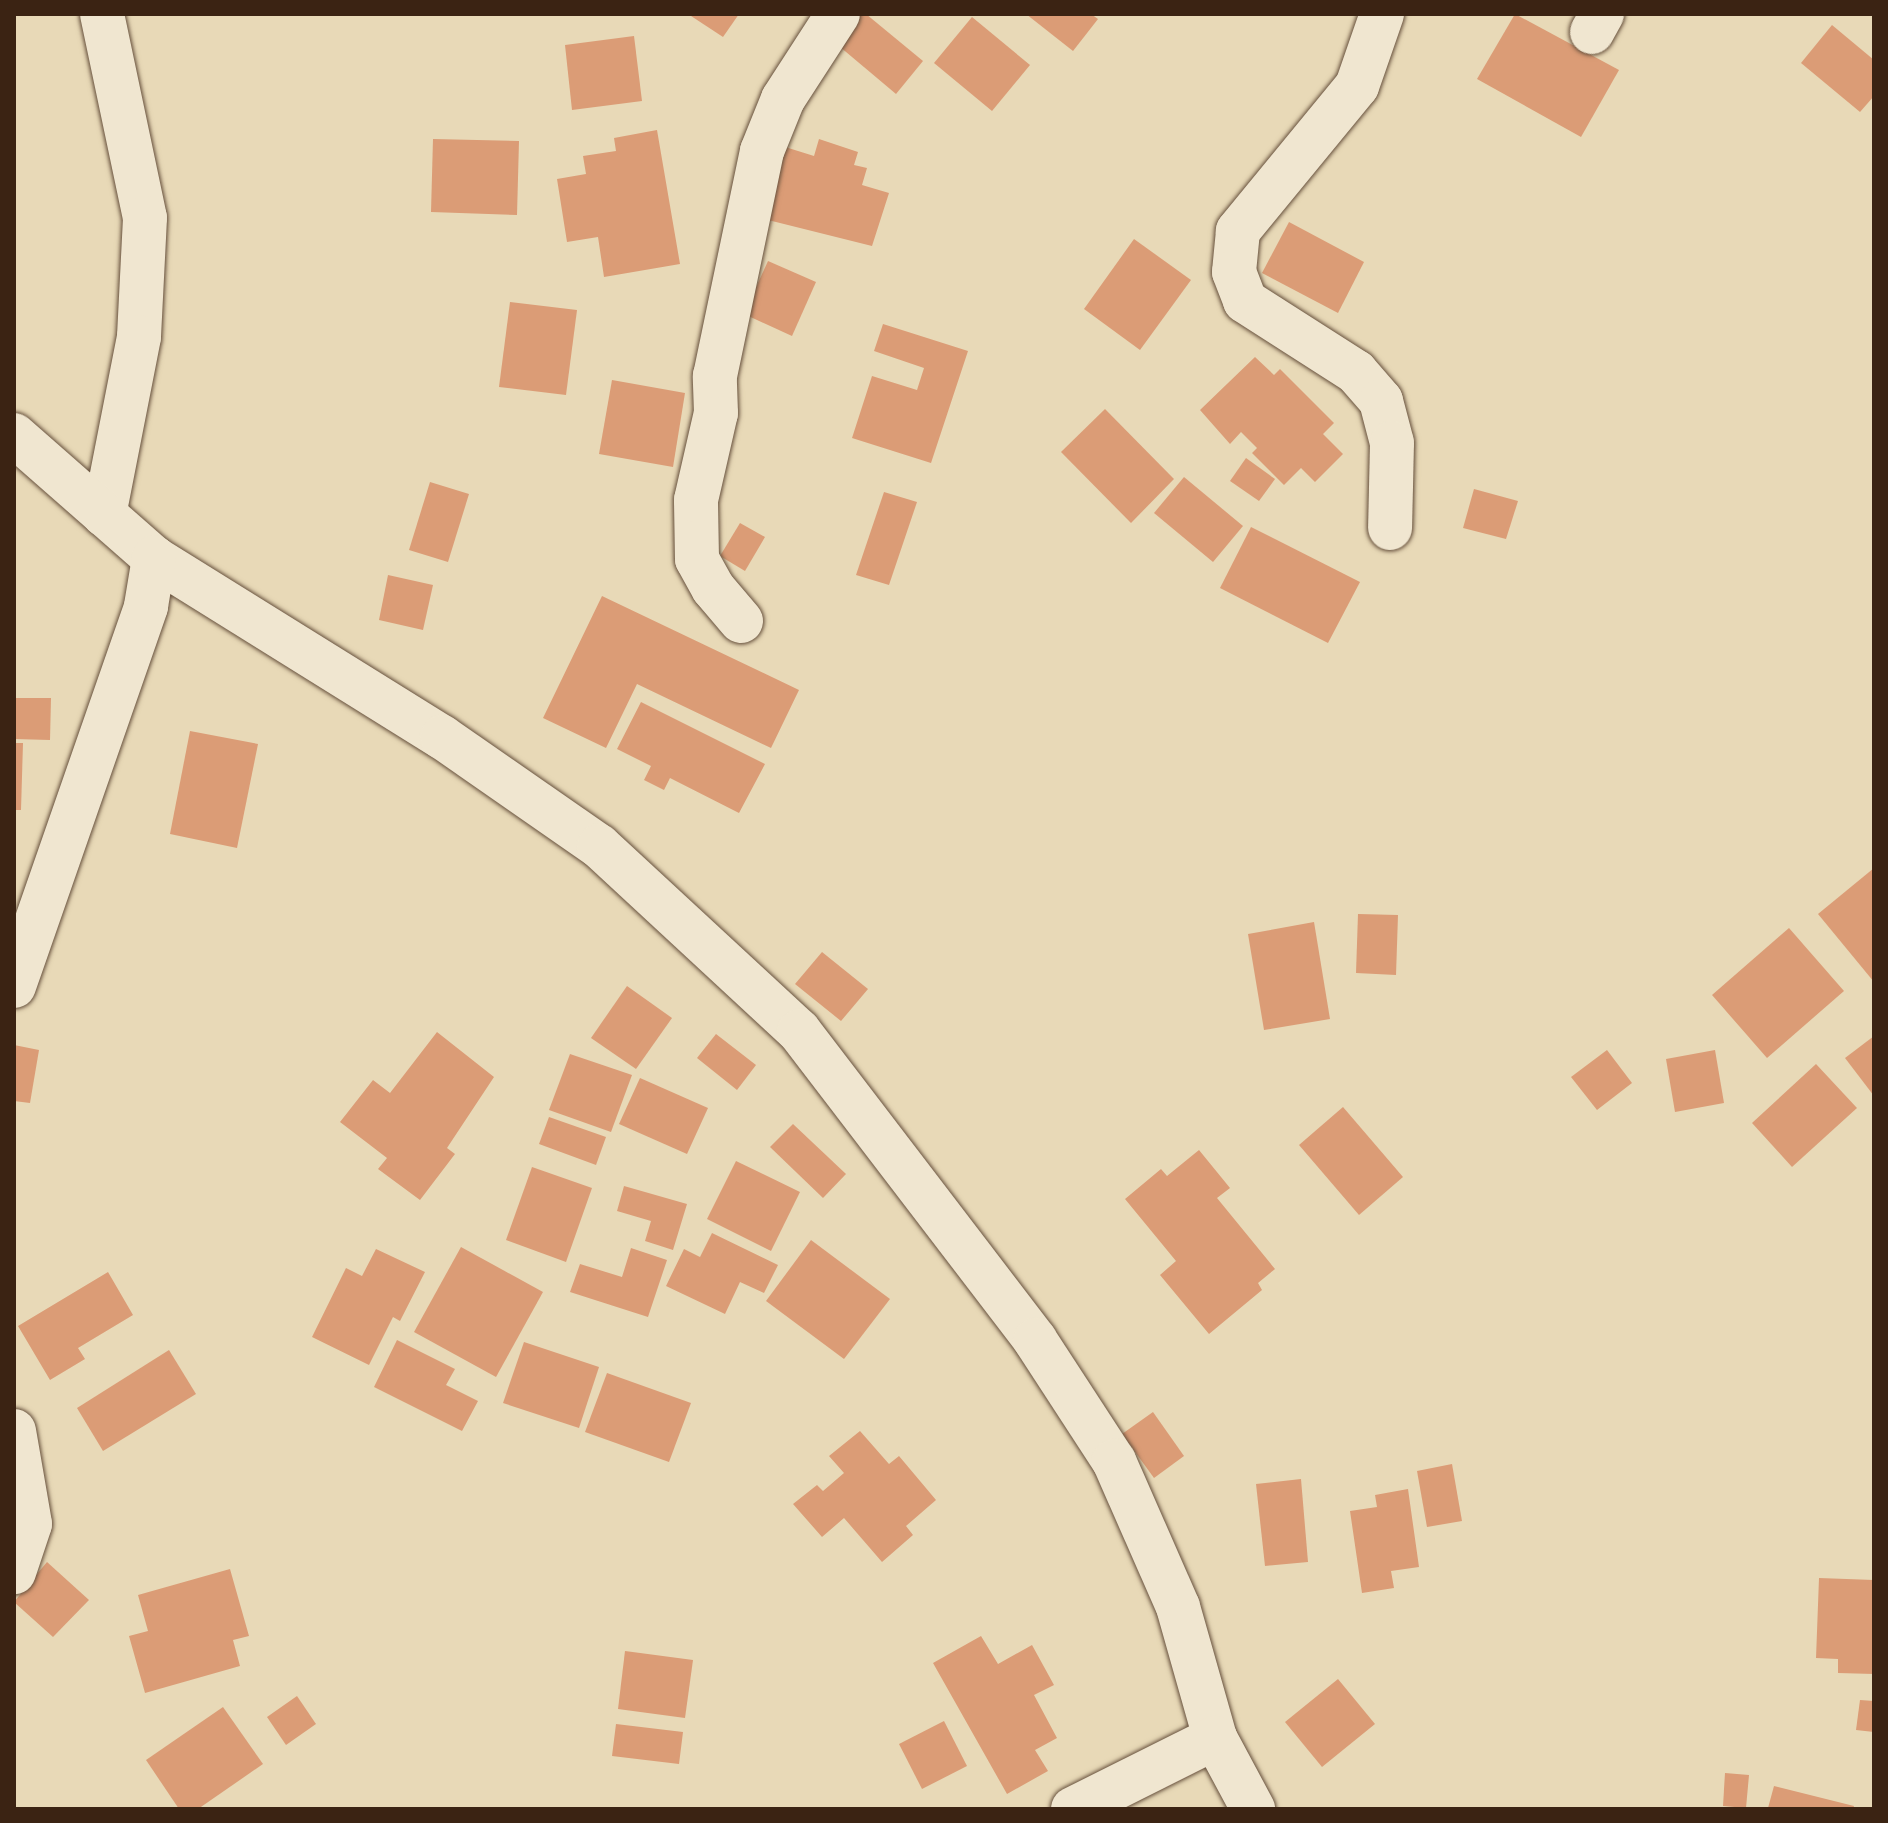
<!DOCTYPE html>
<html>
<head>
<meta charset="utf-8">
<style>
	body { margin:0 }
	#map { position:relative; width:1888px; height:1823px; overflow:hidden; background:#e8d9b7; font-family:"Libre Bodoni",serif }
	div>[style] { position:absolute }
	.building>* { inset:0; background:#db9c76 }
	.roads { filter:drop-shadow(0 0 2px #66503c) drop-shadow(0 0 2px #66503c) }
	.street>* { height:44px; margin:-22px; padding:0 22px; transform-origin:22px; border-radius:22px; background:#f0e6d0 }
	span { translate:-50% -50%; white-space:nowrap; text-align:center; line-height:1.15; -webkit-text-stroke:8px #f0e6d0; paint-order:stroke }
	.frame { position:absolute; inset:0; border:16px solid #3b2313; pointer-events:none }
</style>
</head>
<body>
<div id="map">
	<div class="building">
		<div style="clip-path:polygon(688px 14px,739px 14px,723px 37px)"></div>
		<div style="clip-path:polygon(855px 14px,866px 14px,923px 61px,896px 94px,833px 41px)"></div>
		<div style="clip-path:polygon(1026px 14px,1091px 14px,1098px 19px,1073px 51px)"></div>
		<div style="clip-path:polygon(1515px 14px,1619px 70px,1581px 137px,1477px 79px)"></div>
		<div style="clip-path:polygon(972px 17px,1030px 65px,992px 111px,934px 63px)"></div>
		<div style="clip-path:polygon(1832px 25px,1874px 60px,1874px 96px,1860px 112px,1801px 63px)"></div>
		<div style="clip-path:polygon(634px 36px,642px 101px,572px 110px,565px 45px)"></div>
		<div style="clip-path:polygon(657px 130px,680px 264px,604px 277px,598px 237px,567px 242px,557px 179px,586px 174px,583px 156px,616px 151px,614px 138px)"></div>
		<div style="clip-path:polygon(433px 139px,519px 141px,517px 215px,431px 212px)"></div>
		<div style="clip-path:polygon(819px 139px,858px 152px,854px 165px,867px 168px,862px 185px,889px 193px,872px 246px,760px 218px,782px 146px,814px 156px)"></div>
		<div style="clip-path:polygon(1289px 222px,1364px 262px,1338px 313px,1262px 273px)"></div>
		<div style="clip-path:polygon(1134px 239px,1191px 280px,1140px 350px,1084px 309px)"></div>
		<div style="clip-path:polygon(768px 261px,816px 282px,792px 336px,744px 314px)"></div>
		<div style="clip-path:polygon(510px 302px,577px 310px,566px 395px,499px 387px)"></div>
		<div style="clip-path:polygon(883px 324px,968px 351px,931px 463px,852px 438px,872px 376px,917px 390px,924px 368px,874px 351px)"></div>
		<div style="clip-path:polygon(1255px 357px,1274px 375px,1280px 369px,1334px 423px,1323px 434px,1343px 454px,1315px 482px,1301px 468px,1284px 485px,1252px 453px,1257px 448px,1241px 432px,1230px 444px,1200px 410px)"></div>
		<div style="clip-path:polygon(612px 380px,685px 393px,673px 467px,599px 454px)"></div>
		<div style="clip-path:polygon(1105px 409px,1174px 479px,1131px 523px,1061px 452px)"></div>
		<div style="clip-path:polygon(1246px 458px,1275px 479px,1259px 501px,1230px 481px)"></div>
		<div style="clip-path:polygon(1184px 477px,1243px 526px,1213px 562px,1154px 513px)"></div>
		<div style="clip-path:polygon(430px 482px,469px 494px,448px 562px,409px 550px)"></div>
		<div style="clip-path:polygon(1474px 489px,1518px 501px,1506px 539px,1463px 528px)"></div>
		<div style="clip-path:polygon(884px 492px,917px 502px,889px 585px,856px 575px)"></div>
		<div style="clip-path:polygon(740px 523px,765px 537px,745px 571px,720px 556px)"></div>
		<div style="clip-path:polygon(1251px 527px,1360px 582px,1328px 643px,1220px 588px)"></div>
		<div style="clip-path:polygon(388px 575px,433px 585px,423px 630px,379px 620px)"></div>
		<div style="clip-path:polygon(602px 596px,799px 690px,771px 748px,637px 684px,606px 748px,543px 718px)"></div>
		<div style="clip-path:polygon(14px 698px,51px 698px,50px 740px,14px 739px)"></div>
		<div style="clip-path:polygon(641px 702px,765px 764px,739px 813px,670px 778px,664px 790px,644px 780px,651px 766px,617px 749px)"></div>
		<div style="clip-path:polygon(190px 731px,258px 744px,237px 848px,170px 834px)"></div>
		<div style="clip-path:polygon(14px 743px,23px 743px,21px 810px,14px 810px)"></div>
		<div style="clip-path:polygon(1874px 868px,1874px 982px,1818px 914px)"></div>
		<div style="clip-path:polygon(1358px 914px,1398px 915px,1396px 975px,1356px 973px)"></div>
		<div style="clip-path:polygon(1314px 922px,1330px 1019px,1264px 1030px,1248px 934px)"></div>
		<div style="clip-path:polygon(1789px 928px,1844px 991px,1767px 1058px,1712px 995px)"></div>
		<div style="clip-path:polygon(822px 952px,868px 989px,841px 1021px,795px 984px)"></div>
		<div style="clip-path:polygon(627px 986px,672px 1018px,636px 1069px,591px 1038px)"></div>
		<div style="clip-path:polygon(437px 1032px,494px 1077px,447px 1148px,455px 1154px,420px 1200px,378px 1169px,387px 1158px,340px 1122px,373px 1080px,390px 1093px)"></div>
		<div style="clip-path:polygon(716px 1034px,756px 1065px,737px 1090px,697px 1058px)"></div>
		<div style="clip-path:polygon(1874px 1036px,1874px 1096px,1845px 1058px)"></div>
		<div style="clip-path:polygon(14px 1045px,39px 1050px,30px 1103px,14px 1101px)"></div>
		<div style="clip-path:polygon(1607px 1050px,1632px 1083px,1597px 1110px,1571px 1077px)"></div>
		<div style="clip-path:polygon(1715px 1050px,1724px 1103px,1675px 1112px,1666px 1059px)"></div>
		<div style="clip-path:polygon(570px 1054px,632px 1075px,611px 1132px,549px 1110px)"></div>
		<div style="clip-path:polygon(1816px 1064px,1857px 1108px,1792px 1167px,1752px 1123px)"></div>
		<div style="clip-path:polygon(640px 1078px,708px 1108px,687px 1154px,619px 1124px)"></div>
		<div style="clip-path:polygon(1343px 1107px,1403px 1177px,1359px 1215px,1299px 1145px)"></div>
		<div style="clip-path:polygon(549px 1117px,606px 1137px,596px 1165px,539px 1144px)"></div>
		<div style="clip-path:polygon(793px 1124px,846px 1174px,823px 1198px,770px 1147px)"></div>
		<div style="clip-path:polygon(1199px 1150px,1230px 1188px,1217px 1198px,1275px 1269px,1258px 1283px,1262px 1290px,1209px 1334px,1160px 1275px,1176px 1261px,1125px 1199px,1161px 1169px,1167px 1176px)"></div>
		<div style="clip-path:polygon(736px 1161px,800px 1192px,771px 1251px,707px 1219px)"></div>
		<div style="clip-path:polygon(532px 1167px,592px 1188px,566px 1262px,506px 1240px)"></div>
		<div style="clip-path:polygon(624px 1186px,687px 1204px,673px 1250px,645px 1241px,651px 1221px,617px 1211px)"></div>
		<div style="clip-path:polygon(712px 1233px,778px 1265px,764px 1293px,740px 1282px,725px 1314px,666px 1286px,684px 1249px,700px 1257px)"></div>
		<div style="clip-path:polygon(811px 1240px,890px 1299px,844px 1359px,766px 1301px)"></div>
		<div style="clip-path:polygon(461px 1247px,543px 1292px,496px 1377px,414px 1332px)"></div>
		<div style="clip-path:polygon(631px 1248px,667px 1260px,648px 1317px,570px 1292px,580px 1264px,622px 1277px)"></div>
		<div style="clip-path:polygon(376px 1249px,425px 1272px,400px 1321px,393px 1317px,369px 1365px,312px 1337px,346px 1268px,362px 1276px)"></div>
		<div style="clip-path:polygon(108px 1272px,133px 1315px,78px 1348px,85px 1359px,50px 1380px,18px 1326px)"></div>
		<div style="clip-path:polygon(397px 1340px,455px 1369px,446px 1385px,478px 1401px,462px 1431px,374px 1387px)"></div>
		<div style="clip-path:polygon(524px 1342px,599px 1367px,579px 1428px,503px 1403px)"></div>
		<div style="clip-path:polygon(169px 1350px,196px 1394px,103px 1451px,77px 1408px)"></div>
		<div style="clip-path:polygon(607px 1373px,691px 1403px,669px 1462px,585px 1432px)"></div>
		<div style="clip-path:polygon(1153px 1412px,1184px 1456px,1154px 1478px,1122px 1434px)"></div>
		<div style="clip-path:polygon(860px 1431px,889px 1464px,899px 1456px,936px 1500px,906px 1526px,913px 1535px,882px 1562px,844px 1518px,822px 1537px,793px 1504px,817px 1485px,823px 1491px,844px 1473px,829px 1456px)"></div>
		<div style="clip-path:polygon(1452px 1464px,1462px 1521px,1427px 1527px,1417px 1471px)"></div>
		<div style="clip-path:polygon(1301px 1479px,1308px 1562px,1265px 1566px,1256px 1484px)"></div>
		<div style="clip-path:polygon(1408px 1489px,1419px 1567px,1391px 1571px,1394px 1588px,1362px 1593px,1350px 1511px,1377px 1507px,1375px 1495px)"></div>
		<div style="clip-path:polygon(47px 1562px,89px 1600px,53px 1637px,14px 1602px)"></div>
		<div style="clip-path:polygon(230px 1569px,249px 1636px,233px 1640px,240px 1666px,145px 1693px,129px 1636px,148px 1631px,138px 1595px)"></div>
		<div style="clip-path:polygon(1819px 1578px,1874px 1580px,1874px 1674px,1838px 1673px,1838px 1659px,1816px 1658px)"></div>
		<div style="clip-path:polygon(981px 1636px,998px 1664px,1032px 1645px,1054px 1685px,1034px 1695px,1057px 1738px,1035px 1750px,1048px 1771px,1007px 1794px,933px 1663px)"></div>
		<div style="clip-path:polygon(625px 1651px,693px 1660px,685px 1718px,618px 1709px)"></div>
		<div style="clip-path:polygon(1338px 1679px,1375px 1724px,1322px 1767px,1285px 1722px)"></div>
		<div style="clip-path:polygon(297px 1696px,316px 1724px,286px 1745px,267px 1717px)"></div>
		<div style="clip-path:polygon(1860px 1700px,1874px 1701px,1874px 1732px,1856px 1730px)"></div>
		<div style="clip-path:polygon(223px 1707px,263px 1764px,198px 1809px,179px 1809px,146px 1760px)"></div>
		<div style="clip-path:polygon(944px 1721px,967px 1766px,922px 1789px,899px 1744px)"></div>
		<div style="clip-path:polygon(616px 1724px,683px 1732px,679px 1764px,612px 1756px)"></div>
		<div style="clip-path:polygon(1725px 1773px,1749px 1775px,1746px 1808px,1723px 1806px)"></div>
		<div style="clip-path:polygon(1774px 1786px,1854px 1806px,1853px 1809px,1768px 1808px)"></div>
	</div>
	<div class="roads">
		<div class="street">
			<div style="left:102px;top:14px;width:208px;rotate:78.1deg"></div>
			<div style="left:145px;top:218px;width:119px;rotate:92.9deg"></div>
			<div style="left:139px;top:337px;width:181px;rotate:101.1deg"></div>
			<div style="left:1382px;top:14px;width:76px;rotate:109.1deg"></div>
			<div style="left:1357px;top:86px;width:188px;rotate:129.4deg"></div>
			<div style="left:1238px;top:231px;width:41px;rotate:95.6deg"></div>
			<div style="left:1234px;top:272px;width:31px;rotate:69deg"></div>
			<div style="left:1245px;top:301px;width:132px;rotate:32.6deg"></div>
			<div style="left:1356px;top:372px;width:38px;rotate:49deg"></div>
			<div style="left:1381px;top:401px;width:43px;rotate:75.3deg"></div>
			<div style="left:1392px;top:443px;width:85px;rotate:91.3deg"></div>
			<div style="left:1592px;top:32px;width:21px;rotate:-61deg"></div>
			<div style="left:14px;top:435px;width:186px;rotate:41.3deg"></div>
			<div style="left:154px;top:558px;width:339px;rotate:31.9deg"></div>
			<div style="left:442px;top:737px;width:191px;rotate:34.8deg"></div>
			<div style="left:599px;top:846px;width:272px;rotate:42.8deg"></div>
			<div style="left:799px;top:1031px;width:389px;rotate:52.6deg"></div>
			<div style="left:1035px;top:1340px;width:145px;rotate:56.9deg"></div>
			<div style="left:1114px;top:1461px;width:159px;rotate:66.3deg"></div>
			<div style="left:1178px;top:1607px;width:136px;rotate:74.2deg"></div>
			<div style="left:1215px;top:1738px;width:81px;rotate:61.8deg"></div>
			<div style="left:741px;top:621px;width:43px;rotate:-130.3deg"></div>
			<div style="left:713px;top:588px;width:33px;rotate:-119deg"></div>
			<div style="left:697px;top:559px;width:59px;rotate:-91deg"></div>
			<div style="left:696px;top:500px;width:89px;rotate:-77.1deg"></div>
			<div style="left:716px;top:413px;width:37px;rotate:-92deg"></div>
			<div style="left:715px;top:376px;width:230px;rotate:-78.2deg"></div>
			<div style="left:762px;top:151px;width:56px;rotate:-68deg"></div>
			<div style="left:783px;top:99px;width:101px;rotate:-57.1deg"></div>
			<div style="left:14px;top:986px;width:402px;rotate:-70.8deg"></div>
			<div style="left:146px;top:606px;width:49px;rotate:-80.5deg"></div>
			<div style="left:14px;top:1431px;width:94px;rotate:80.2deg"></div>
			<div style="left:30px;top:1524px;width:51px;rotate:108.4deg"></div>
			<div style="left:1073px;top:1809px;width:159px;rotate:-26.6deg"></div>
		</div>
	</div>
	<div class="frame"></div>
</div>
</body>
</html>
